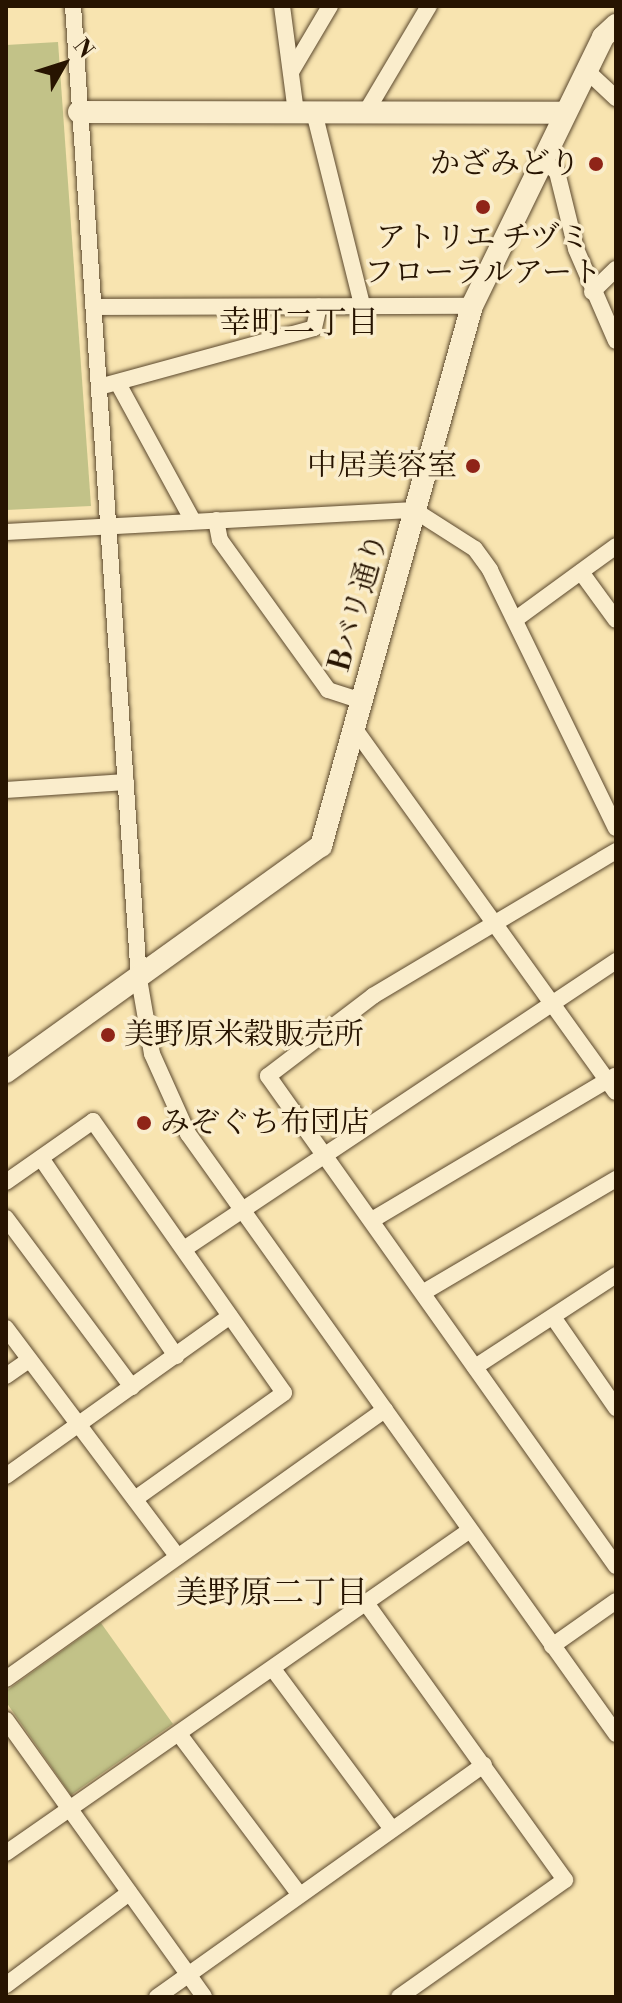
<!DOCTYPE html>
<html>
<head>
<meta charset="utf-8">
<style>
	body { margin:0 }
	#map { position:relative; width:622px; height:2003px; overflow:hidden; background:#f8e4b0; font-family:"Libre Bodoni","Noto Serif JP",serif }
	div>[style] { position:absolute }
	.green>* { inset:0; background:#c2c288 }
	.roads { filter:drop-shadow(0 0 2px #5b482d) drop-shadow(0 0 2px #5b482d) }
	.street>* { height:16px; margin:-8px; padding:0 8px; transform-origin:8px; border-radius:8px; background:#faedcc }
	.secondary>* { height:22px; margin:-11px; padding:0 11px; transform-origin:11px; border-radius:11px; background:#faedcc }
	.dots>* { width:22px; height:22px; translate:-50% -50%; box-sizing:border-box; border:4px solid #faedcc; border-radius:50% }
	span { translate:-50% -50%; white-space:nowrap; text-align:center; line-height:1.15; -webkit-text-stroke:7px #faedcc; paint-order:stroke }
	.poi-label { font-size:30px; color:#271401 }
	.right { translate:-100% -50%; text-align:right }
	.left { translate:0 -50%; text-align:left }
	.street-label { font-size:30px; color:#271401 }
	.neighbourhood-label { font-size:32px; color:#271401 }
	.frame { position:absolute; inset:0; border:8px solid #271401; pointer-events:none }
	.north { position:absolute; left:24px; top:24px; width:80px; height:80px; -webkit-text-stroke:6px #faedcc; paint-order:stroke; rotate:51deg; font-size:22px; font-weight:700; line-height:32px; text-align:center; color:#271401 }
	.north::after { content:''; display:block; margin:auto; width:28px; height:36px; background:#271401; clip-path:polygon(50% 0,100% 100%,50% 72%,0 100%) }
</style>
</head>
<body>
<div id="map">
	<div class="green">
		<div style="clip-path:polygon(58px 42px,91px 506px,6px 510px,6px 45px)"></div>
		<div style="clip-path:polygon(101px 1623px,173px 1724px,71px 1795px,6px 1702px,6px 1691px)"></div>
	</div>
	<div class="roads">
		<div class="street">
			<div style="left:282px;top:6px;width:107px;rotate:82.5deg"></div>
			<div style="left:587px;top:71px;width:40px;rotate:43deg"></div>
			<div style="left:291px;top:72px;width:77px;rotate:-59.4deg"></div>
			<div style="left:314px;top:112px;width:202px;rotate:76deg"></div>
			<div style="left:366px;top:112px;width:123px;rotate:-59.3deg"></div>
			<div style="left:543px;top:160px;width:18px;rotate:41deg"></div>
			<div style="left:557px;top:172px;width:79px;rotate:76.1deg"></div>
			<div style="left:576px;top:249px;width:100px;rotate:66.5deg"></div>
			<div style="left:592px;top:292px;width:33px;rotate:-44deg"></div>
			<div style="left:95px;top:307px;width:377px;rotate:-0.2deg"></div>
			<div style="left:99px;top:387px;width:223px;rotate:-15.3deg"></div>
			<div style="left:314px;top:328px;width:22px;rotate:-77deg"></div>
			<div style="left:120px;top:387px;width:153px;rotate:61.4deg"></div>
			<div style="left:216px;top:520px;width:20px;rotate:79deg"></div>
			<div style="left:220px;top:540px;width:185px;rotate:54.2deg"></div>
			<div style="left:328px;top:690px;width:36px;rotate:18deg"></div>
			<div style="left:6px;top:532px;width:409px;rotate:-3.1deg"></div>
			<div style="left:414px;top:510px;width:72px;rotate:32.6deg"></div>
			<div style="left:475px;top:549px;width:26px;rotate:54deg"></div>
			<div style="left:490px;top:570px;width:287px;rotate:64deg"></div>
			<div style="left:581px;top:572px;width:59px;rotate:53.9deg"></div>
			<div style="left:516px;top:619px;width:124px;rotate:-36.1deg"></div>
			<div style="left:354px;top:728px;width:448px;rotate:54.3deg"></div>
			<div style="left:6px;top:790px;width:120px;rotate:-3.8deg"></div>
			<div style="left:616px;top:851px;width:283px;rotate:149.2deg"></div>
			<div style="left:373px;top:996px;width:132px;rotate:142.7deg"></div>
			<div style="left:268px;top:1076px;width:601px;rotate:54.62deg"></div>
			<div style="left:41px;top:1158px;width:240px;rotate:55.7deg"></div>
			<div style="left:6px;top:1182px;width:106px;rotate:-35deg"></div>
			<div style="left:93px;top:1121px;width:332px;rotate:54.9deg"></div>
			<div style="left:284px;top:1393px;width:183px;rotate:144.6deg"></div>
			<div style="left:6px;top:1218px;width:211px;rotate:53.3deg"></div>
			<div style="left:372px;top:1220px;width:282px;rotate:-30.7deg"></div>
			<div style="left:184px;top:1249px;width:519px;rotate:-33.69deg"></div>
			<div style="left:424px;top:1292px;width:223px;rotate:-30.5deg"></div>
			<div style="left:553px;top:1317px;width:111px;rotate:55.3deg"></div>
			<div style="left:6px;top:1328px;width:286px;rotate:53.1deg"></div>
			<div style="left:475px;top:1367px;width:168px;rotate:-33.1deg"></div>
			<div style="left:6px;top:1376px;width:28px;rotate:-35deg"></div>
			<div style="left:385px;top:1410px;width:398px;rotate:54.5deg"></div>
			<div style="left:6px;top:1476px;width:275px;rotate:-35.5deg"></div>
			<div style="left:366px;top:1603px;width:341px;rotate:54.3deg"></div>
			<div style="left:565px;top:1880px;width:203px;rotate:144.8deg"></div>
			<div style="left:552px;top:1646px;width:78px;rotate:-35.1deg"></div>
			<div style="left:273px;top:1669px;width:199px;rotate:53.4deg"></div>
			<div style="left:6px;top:1679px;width:465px;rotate:-35.4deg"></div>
			<div style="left:385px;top:1410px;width:339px;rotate:-125.5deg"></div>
			<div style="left:188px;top:1134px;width:88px;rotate:-114.2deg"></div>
			<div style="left:152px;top:1054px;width:76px;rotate:-99.8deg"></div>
			<div style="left:139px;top:979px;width:975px;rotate:-93.88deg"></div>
			<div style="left:6px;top:1720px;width:340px;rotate:54.4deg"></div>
			<div style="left:179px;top:1734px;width:200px;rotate:53.1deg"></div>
			<div style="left:6px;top:1853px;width:565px;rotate:-34.84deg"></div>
			<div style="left:6px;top:1985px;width:154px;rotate:-36.8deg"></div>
			<div style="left:157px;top:1997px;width:401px;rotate:-35.4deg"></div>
		</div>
		<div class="secondary">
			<div style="left:79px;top:112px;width:485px;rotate:0.1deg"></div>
			<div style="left:6px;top:1072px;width:388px;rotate:-35.7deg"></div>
			<div style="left:321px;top:846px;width:561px;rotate:-74.38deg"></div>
			<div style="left:472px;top:306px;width:299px;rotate:-64deg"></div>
			<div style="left:603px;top:37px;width:18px;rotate:-43deg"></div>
		</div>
	</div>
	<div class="dots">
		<div style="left:596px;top:164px;background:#8f2418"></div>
		<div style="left:483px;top:207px;background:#8f2418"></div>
		<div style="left:473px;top:466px;background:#8f2418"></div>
		<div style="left:108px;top:1035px;background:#8f2418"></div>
		<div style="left:144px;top:1123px;background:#8f2418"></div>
	</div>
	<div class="poi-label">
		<span class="right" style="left:580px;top:164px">かざみどり</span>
		<span style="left:483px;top:255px">アトリエ チヅミ<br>フローラルアート</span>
		<span class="right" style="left:457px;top:466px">中居美容室</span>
		<span class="left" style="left:124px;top:1035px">美野原米穀販売所</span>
		<span class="left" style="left:160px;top:1123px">みぞぐち布団店</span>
	</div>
	<div class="street-label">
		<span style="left:359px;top:602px;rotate:-74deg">Bバリ通り</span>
	</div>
	<div class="neighbourhood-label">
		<span style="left:299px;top:323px">幸町二丁目</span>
		<span style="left:272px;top:1593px">美野原二丁目</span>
	</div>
	<div class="frame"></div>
	<div class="north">N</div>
</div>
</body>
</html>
